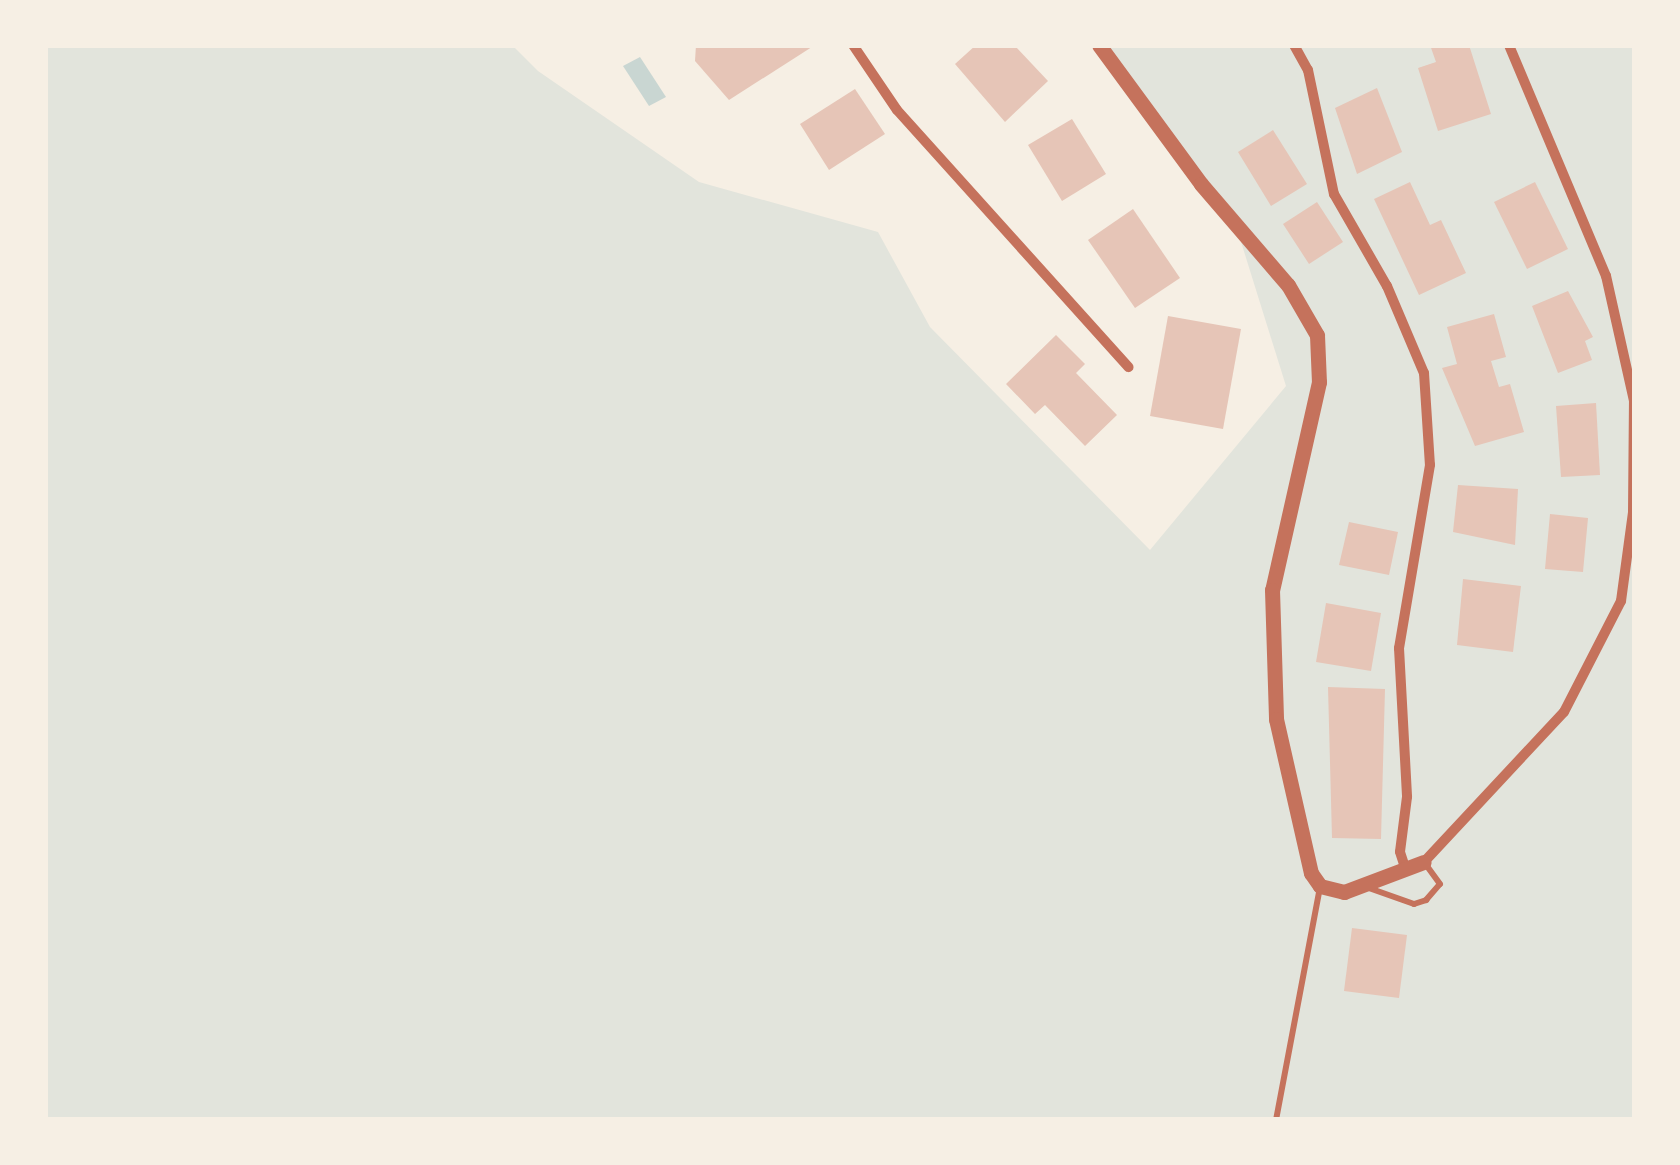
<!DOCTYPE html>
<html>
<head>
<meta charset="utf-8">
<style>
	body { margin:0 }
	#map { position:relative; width:1680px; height:1165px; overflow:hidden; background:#f6efe4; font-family:"IBM Plex Sans",sans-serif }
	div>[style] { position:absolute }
	.green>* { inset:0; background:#e2e4dc }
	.water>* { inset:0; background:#c9d6d2 }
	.building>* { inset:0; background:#e6c5b7 }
	.service>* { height:6px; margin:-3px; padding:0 3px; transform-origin:3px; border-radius:3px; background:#c5725c }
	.minor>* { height:10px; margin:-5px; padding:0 5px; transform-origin:5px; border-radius:5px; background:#c5725c }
	.tertiary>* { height:15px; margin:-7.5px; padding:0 7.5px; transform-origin:7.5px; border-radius:7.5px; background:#c5725c }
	span { translate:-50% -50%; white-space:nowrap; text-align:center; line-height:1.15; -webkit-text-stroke:10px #f6efe4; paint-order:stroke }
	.frame { position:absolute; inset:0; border:48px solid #f6efe4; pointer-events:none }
</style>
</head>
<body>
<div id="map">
	<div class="green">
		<div style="clip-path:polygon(45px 45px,512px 45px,538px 71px,699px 182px,878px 232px,930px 327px,1150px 550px,1286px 386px,1237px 229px,1099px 45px,1635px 45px,1635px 1120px,45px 1120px)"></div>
	</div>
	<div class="water">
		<div style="clip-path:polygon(640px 57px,666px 97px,649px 106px,623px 66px)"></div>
	</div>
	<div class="building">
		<div style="clip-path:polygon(696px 45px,815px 45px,729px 100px,695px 61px)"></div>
		<div style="clip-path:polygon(976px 45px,1014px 45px,1048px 81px,1005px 122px,955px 64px)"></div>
		<div style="clip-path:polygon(1430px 45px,1469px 45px,1491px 114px,1438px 131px,1418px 68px,1436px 62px)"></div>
		<div style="clip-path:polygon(1377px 88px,1402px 152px,1357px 174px,1335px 108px)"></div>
		<div style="clip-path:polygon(855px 89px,885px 134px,829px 170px,800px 124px)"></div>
		<div style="clip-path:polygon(1072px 119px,1106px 174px,1062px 201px,1028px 145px)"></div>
		<div style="clip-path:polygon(1273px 130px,1307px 184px,1271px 206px,1238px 152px)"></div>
		<div style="clip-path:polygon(1410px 182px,1430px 225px,1441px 220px,1466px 273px,1419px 295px,1374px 199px)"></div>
		<div style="clip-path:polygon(1535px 182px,1568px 249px,1527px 269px,1494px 202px)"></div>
		<div style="clip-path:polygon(1317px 202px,1343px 242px,1309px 264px,1283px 224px)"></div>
		<div style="clip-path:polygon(1133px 209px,1180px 278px,1135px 308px,1088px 240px)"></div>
		<div style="clip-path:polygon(1568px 291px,1593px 337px,1585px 341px,1592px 360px,1558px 373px,1532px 306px)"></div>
		<div style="clip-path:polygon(1494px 314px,1506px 357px,1491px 361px,1499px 387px,1510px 384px,1524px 432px,1475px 446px,1442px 368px,1457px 364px,1447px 327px)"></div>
		<div style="clip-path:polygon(1168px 316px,1241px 329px,1223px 429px,1150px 416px)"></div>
		<div style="clip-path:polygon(1056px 335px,1085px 364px,1076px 373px,1117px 415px,1085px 446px,1045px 405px,1035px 414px,1006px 384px)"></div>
		<div style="clip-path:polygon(1596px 403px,1600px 475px,1561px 477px,1556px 406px)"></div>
		<div style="clip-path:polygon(1458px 485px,1518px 489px,1515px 545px,1453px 532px)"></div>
		<div style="clip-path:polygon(1550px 514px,1588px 518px,1583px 572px,1545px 569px)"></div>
		<div style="clip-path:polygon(1349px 522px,1398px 532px,1389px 575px,1339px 565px)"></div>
		<div style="clip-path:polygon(1463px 579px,1521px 586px,1513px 652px,1457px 645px)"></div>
		<div style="clip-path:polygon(1326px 603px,1381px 613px,1371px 671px,1316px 662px)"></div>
		<div style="clip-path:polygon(1328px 687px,1385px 689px,1381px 839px,1332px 838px)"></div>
		<div style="clip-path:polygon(1352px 928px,1407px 935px,1399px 998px,1344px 991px)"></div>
	</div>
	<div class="service">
		<div style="left:1366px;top:887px;width:51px;rotate:19.5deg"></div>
		<div style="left:1414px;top:904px;width:13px;rotate:-18deg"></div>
		<div style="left:1426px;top:900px;width:21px;rotate:-49deg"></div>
		<div style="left:1440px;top:884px;width:26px;rotate:-126deg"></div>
		<div style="left:1276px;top:1120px;width:237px;rotate:-79.3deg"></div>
	</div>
	<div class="minor">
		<div style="left:853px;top:45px;width:78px;rotate:55.9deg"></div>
		<div style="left:897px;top:110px;width:346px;rotate:48deg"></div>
		<div style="left:1294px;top:45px;width:29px;rotate:61deg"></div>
		<div style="left:1308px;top:70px;width:127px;rotate:78.2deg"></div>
		<div style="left:1334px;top:194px;width:106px;rotate:60.1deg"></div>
		<div style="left:1387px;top:286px;width:95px;rotate:67deg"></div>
		<div style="left:1424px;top:373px;width:92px;rotate:86.3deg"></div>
		<div style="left:1430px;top:465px;width:186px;rotate:99.6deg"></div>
		<div style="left:1399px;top:648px;width:149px;rotate:86.9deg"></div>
		<div style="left:1407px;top:797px;width:55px;rotate:97.3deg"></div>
		<div style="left:1400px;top:852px;width:20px;rotate:72deg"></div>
		<div style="left:1424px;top:862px;width:205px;rotate:-47deg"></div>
		<div style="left:1564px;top:712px;width:125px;rotate:-62.8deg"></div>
		<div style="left:1621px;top:601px;width:90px;rotate:-82.3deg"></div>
		<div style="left:1633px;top:512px;width:111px;rotate:-89.5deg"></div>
		<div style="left:1634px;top:401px;width:128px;rotate:-102.6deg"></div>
		<div style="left:1606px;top:276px;width:251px;rotate:-112.8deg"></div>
	</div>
	<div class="tertiary">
		<div style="left:1099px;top:45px;width:172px;rotate:53.7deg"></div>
		<div style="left:1201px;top:184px;width:133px;rotate:49.3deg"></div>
		<div style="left:1288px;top:285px;width:58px;rotate:59.9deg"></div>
		<div style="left:1317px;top:335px;width:47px;rotate:87.6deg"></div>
		<div style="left:1319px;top:382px;width:213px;rotate:102.7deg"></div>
		<div style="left:1272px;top:590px;width:129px;rotate:88.2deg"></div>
		<div style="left:1276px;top:719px;width:158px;rotate:77.2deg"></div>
		<div style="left:1311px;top:873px;width:16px;rotate:55deg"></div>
		<div style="left:1320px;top:886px;width:25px;rotate:14deg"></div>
		<div style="left:1344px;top:892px;width:85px;rotate:-20.6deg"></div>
	</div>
	<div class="frame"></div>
</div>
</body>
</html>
